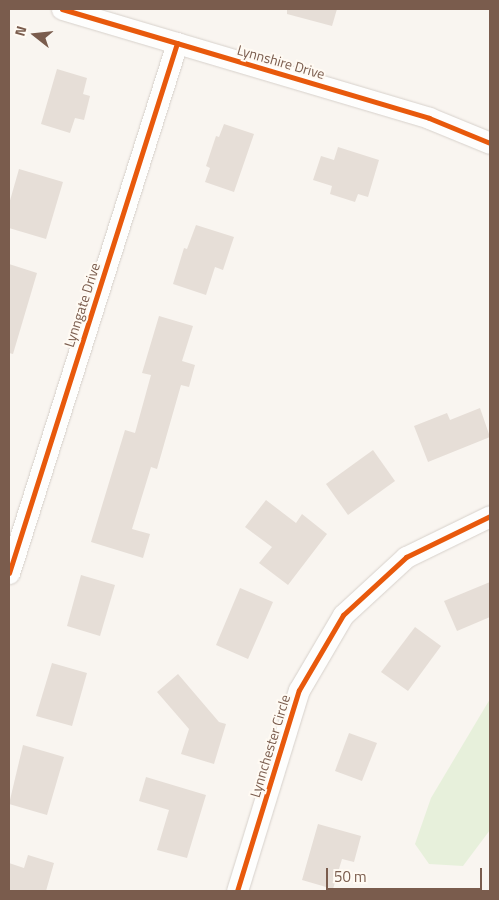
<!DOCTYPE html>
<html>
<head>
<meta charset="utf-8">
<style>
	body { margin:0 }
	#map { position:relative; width:499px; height:900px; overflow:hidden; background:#f9f5f0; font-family:"Titillium Web",sans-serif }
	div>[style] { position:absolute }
	.green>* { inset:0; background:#e7f0db }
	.building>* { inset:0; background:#e6ded7 }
	.roads { filter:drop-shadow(0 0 1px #d7d1cb) drop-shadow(0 0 1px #d7d1cb) }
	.street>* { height:21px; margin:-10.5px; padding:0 10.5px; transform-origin:10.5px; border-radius:10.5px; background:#fefefd }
	.cycleway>* { height:5px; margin:-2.5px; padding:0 2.5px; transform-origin:2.5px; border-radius:2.5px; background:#e8590c }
	span { translate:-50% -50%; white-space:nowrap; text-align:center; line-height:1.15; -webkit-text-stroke:4px #fffaf3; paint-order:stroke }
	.street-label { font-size:14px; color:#7a5c4d }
	.frame { position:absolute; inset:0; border:10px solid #7a5c4d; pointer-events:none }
	.north { position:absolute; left:10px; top:10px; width:50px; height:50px; -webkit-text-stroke:4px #fffaf3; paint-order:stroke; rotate:286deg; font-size:14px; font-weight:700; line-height:20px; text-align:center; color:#7a5c4d }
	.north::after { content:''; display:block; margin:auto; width:18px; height:22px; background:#7a5c4d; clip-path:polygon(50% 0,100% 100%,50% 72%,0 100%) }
	.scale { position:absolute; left:326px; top:868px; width:156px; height:22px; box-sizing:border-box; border:2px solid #7a5c4d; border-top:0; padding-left:6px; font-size:15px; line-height:18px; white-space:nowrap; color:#7a5c4d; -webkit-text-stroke:4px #fffaf3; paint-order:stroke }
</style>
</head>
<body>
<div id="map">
	<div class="green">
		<div style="clip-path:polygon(490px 699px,490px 830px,463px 866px,429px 864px,415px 844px,431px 798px)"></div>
	</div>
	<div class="building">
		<div style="clip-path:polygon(287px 9px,337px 9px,332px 26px,287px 14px)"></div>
		<div style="clip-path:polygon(57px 69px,87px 78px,83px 94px,90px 96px,84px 120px,75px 118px,70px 133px,41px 124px)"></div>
		<div style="clip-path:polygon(224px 124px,254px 134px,234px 192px,205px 182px,210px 168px,206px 166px,216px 136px,219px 137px)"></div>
		<div style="clip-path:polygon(338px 147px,379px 160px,368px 197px,358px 194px,355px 202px,330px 194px,332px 186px,313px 180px,321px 156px,334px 160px)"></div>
		<div style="clip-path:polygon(19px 169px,63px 182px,46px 239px,9px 228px,9px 204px)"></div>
		<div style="clip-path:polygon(196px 225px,234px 237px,223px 270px,215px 267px,206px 295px,173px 284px,184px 248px,187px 249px)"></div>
		<div style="clip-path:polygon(9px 264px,37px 273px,13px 354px,9px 353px)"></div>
		<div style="clip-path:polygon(159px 316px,193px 326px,182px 361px,195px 365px,189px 387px,181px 385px,157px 469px,151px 467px,132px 529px,150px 534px,143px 558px,91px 542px,125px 430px,135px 433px,151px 375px,142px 373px)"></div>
		<div style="clip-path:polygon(480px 408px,490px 437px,428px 462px,414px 426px,447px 413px,450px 420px)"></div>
		<div style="clip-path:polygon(373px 450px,395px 481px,348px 515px,326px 484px)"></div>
		<div style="clip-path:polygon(266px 500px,296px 523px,302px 514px,327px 534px,288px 585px,259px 563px,272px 547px,245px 527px)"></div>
		<div style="clip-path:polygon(81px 575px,115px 585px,100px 636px,67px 626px)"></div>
		<div style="clip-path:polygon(490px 582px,490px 617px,457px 631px,444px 601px)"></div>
		<div style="clip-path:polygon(240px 588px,273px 602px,248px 659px,216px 645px)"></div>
		<div style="clip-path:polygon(415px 627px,441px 646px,408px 691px,381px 672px)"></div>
		<div style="clip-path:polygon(52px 663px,87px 673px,72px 726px,36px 716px)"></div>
		<div style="clip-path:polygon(178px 674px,219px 722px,226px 724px,214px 764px,181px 754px,189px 729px,157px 692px)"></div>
		<div style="clip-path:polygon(349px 733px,377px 743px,362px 781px,335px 771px)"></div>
		<div style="clip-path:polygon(23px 745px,64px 757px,47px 815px,9px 804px)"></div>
		<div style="clip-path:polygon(146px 777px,206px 795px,187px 858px,157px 850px,169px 810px,139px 801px)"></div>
		<div style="clip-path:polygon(318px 824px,361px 836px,354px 862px,342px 859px,333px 889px,302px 880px)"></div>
		<div style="clip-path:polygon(28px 855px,54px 863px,46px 891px,9px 891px,9px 863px,24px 868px)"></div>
	</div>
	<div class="roads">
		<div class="street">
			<div style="left:62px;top:9px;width:383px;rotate:16.5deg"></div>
			<div style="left:429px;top:118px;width:66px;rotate:22.3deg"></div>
			<div style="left:9px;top:573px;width:556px;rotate:-72.41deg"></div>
			<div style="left:237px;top:891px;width:210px;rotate:-72.9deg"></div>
			<div style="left:299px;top:690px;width:87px;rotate:-59.6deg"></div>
			<div style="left:343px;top:615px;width:86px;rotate:-42.6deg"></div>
			<div style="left:406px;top:557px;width:93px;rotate:-26deg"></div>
		</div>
	</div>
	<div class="cycleway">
		<div style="left:62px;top:9px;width:383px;rotate:16.5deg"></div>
		<div style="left:429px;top:118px;width:66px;rotate:22.3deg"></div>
		<div style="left:9px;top:573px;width:556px;rotate:-72.41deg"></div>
		<div style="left:237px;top:891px;width:210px;rotate:-72.9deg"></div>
		<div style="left:299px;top:690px;width:87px;rotate:-59.6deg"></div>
		<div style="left:343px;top:615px;width:86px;rotate:-42.6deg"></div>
		<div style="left:406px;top:557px;width:93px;rotate:-26deg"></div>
	</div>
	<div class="street-label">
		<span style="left:281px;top:62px;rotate:16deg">Lynnshire Drive</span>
		<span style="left:82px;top:305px;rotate:-72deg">Lynngate Drive</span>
		<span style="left:270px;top:746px;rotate:-73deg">Lynnchester Circle</span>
	</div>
	<div class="frame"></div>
	<div class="north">N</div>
	<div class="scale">50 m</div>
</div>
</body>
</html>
